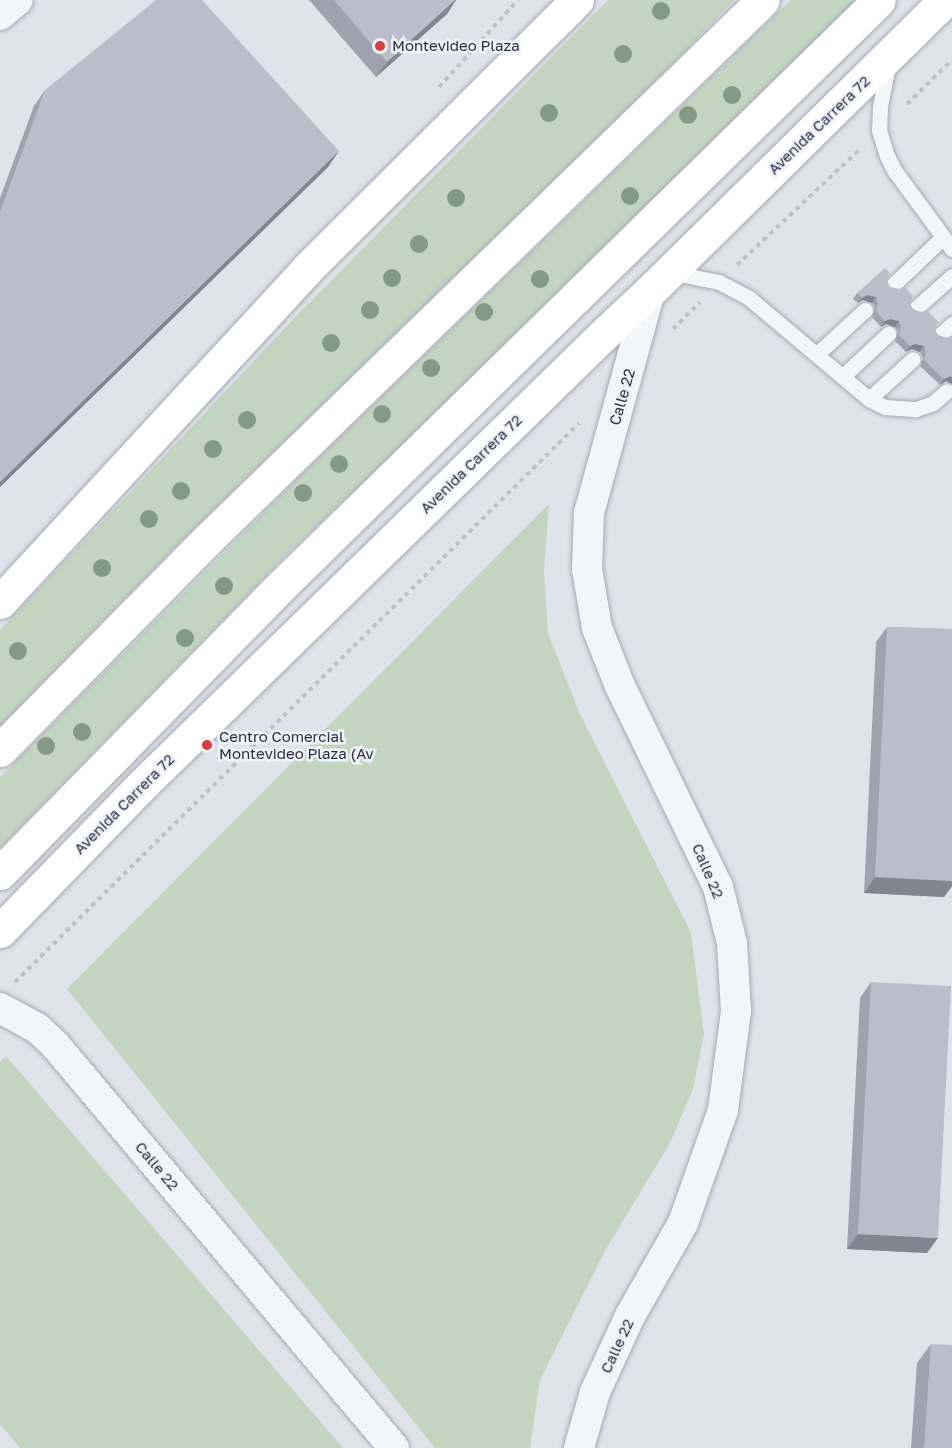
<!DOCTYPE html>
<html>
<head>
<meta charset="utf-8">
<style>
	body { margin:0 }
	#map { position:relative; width:952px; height:1448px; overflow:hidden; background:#e1e3ea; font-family:"Golos Text",sans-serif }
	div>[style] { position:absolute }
	.green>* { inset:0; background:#c3d5c1 }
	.path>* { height:4px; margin-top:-2px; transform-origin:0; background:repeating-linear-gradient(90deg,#bfc1c9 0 4.5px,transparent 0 9px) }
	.roads { filter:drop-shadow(0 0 2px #a6a9b5) drop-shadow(0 0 2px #a6a9b5) }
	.service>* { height:15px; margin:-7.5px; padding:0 7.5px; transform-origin:7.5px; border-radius:7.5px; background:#f4f5f8 }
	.minor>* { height:30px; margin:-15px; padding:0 15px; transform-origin:15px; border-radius:15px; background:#f4f5f8 }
	.trunk>* { height:33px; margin:-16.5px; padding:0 16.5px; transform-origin:16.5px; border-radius:16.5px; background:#fff }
	.trees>* { width:18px; height:18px; margin:-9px; border-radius:50%; background:#839b86 }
	.wall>* { inset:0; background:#a0a3af }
	.shaded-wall>* { inset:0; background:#82858e }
	.building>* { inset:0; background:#babecb }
	.dots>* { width:16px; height:16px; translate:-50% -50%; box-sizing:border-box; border:3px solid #f0f2f8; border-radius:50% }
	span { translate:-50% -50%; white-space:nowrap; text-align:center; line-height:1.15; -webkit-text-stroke:5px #f0f2f8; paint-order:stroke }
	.poi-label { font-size:15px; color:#282e43 }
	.left { translate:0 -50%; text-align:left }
	.street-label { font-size:15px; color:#282e43 }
</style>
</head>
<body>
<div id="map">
	<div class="green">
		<div style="clip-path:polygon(608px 0,734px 0,669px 68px,172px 550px,0 726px,0 630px,300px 312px)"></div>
		<div style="clip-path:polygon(791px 0,862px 0,651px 216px,299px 542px,0 848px,0 777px,306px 470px)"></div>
		<div style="clip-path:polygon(549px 504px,544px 571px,548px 633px,579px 712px,691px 933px,704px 1034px,693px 1089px,670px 1143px,606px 1249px,540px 1380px,530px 1448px,435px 1448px,67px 989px)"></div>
		<div style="clip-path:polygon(6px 1056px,343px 1448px,20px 1448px,0 1424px,0 1062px)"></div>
	</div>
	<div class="path">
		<div style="left:439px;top:87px;width:118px;rotate:-47.8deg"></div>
		<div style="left:907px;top:104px;width:63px;rotate:-44.4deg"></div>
		<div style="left:737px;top:265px;width:169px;rotate:-43.3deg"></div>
		<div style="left:673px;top:329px;width:38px;rotate:-45deg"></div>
		<div style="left:15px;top:982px;width:794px;rotate:-44.74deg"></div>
	</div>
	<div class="roads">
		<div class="service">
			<div style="left:888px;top:65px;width:42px;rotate:101deg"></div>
			<div style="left:880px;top:106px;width:24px;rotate:92deg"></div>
			<div style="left:879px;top:130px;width:27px;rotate:73deg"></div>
			<div style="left:887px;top:156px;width:16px;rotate:63deg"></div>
			<div style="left:894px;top:170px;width:98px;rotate:53.7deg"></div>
			<div style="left:669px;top:272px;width:51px;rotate:11.3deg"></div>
			<div style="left:719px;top:282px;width:34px;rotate:28deg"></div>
			<div style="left:749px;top:298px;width:157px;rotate:40.1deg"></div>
			<div style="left:869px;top:399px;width:18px;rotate:27deg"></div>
			<div style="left:885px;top:407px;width:31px;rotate:4deg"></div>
			<div style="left:916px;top:409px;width:18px;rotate:-19deg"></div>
			<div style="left:933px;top:403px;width:18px;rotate:-41deg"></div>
			<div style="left:893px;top:285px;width:69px;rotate:-43.8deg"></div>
			<div style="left:916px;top:308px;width:48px;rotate:-41.6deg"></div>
			<div style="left:941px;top:334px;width:15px;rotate:-42deg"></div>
			<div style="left:817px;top:354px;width:65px;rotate:-42.5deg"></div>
			<div style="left:843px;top:376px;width:62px;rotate:-43deg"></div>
			<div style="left:869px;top:399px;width:59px;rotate:-42.3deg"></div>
		</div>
		<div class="minor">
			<div style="left:0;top:15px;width:23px;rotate:-40deg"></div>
			<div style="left:0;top:1008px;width:42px;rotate:28.4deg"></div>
			<div style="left:37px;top:1028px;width:26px;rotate:43deg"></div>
			<div style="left:56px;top:1046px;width:525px;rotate:49.94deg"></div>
			<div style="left:579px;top:1448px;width:58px;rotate:-74.1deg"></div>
			<div style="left:595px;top:1392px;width:84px;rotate:-65.3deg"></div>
			<div style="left:630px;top:1316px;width:107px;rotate:-60.3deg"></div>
			<div style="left:683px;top:1223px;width:120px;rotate:-70.5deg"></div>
			<div style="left:723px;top:1110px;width:100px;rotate:-82.5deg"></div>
			<div style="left:736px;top:1011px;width:68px;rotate:-93.4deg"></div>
			<div style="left:732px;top:943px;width:58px;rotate:-104deg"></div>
			<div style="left:718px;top:887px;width:224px;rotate:-116deg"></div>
			<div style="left:620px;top:686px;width:62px;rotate:-111.6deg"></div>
			<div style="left:597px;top:628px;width:60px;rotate:-99.6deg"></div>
			<div style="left:587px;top:569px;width:56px;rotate:-88deg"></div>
			<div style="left:589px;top:513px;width:230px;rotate:-74.6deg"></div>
		</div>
		<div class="trunk">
			<div style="left:0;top:602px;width:453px;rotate:-47.3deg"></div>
			<div style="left:307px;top:269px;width:381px;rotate:-44.9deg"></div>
			<div style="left:0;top:750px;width:293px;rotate:-45.4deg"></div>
			<div style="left:206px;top:541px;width:776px;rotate:-44.17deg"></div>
			<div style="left:0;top:873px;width:397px;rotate:-45.6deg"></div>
			<div style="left:278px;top:589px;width:841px;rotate:-44.42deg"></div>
			<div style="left:0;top:931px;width:201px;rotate:-45.8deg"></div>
			<div style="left:140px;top:787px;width:646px;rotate:-44.31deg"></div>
			<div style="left:602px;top:336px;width:66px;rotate:-43.2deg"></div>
			<div style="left:650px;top:291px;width:414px;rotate:-44.6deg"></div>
		</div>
	</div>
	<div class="trees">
		<div style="left:661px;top:11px"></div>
		<div style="left:623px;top:54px"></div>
		<div style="left:732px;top:95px"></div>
		<div style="left:549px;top:113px"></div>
		<div style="left:688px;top:115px"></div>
		<div style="left:630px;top:196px"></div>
		<div style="left:456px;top:198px"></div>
		<div style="left:419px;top:244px"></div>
		<div style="left:392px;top:278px"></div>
		<div style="left:540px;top:279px"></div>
		<div style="left:370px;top:310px"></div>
		<div style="left:484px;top:312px"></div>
		<div style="left:331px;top:343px"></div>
		<div style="left:431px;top:368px"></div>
		<div style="left:382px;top:414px"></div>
		<div style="left:247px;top:420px"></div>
		<div style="left:213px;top:449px"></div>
		<div style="left:339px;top:464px"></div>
		<div style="left:181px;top:491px"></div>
		<div style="left:303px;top:493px"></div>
		<div style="left:149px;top:519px"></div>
		<div style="left:102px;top:568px"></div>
		<div style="left:224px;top:586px"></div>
		<div style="left:185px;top:638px"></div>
		<div style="left:18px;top:651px"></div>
		<div style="left:82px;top:732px"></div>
		<div style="left:46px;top:746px"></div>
	</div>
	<div class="wall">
		<div style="clip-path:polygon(309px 0,456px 0,447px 14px,376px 77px)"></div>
		<div style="clip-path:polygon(45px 90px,339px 151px,328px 167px,0 487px,0 198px,34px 106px)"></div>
		<div style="clip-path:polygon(887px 281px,890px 287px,910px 304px,913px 309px,935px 330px,938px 335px,946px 338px,952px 336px,952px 384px,946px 381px,940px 385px,920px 366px,923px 358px,920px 352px,912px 349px,906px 352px,895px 341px,898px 332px,895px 327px,886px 324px,881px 327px,872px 317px,875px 308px,872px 303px,863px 300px,858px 303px,853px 299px,857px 293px)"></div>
		<div style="clip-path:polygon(887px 627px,952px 629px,952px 886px,944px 897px,864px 893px,876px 642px)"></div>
		<div style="clip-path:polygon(871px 982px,927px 1253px,847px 1249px,860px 998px)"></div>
		<div style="clip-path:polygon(931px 1344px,952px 1448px,911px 1448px,917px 1363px)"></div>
	</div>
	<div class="shaded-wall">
		<div style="clip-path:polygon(455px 0,456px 0,447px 14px,376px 77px,387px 62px)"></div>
		<div style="clip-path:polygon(339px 151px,328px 167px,0 487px,0 482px)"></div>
		<div style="clip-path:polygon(867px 295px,876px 297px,872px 303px,863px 300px,858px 303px,862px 298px)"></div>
		<div style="clip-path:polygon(890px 319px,899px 321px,895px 327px,886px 324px,881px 327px,885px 321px)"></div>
		<div style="clip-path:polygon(915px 344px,924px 346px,920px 352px,912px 349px,906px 352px,910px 346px)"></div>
		<div style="clip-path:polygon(950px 376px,952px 377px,952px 384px,946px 381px,940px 385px,944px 379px)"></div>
		<div style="clip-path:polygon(875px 877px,952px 881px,952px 886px,944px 897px,864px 893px)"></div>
		<div style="clip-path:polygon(858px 1234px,938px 1238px,927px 1253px,847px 1249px)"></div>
	</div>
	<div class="building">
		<div style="clip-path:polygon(156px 0,202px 0,339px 151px,0 482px,0 212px,45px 90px)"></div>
		<div style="clip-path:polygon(334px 0,455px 0,387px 62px)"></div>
		<div style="clip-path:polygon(885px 268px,890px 273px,887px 281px,890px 287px,899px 289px,904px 286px,913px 296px,910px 304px,913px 309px,921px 312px,927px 310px,938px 322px,935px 330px,938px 335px,946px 338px,952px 336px,952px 377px,950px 376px,944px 379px,924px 360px,926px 352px,924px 346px,915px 344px,910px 346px,899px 335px,901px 327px,899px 321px,890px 319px,885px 321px,876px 311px,878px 303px,876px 297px,867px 295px,862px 298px,857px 293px)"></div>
		<div style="clip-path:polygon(887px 627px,952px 629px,952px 881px,875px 877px)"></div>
		<div style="clip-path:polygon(871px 982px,951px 986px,938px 1238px,858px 1234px)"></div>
		<div style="clip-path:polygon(931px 1344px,952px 1345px,952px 1448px,924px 1448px)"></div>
	</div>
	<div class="dots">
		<div style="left:380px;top:46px;background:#d83d40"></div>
		<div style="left:207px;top:745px;background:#d83d40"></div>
	</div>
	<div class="poi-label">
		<span class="left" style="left:392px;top:46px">Montevideo Plaza</span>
		<span class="left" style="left:219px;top:745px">Centro Comercial<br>Montevideo Plaza (Av</span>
	</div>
	<div class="street-label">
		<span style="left:819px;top:125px;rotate:-44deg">Avenida Carrera 72</span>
		<span style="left:622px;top:397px;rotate:-74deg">Calle 22</span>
		<span style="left:471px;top:464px;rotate:-44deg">Avenida Carrera 72</span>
		<span style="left:124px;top:804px;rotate:-45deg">Avenida Carrera 72</span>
		<span style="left:708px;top:871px;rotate:67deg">Calle 22</span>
		<span style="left:157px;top:1166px;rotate:50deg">Calle 22</span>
		<span style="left:617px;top:1346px;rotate:-65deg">Calle 22</span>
	</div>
</div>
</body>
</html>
